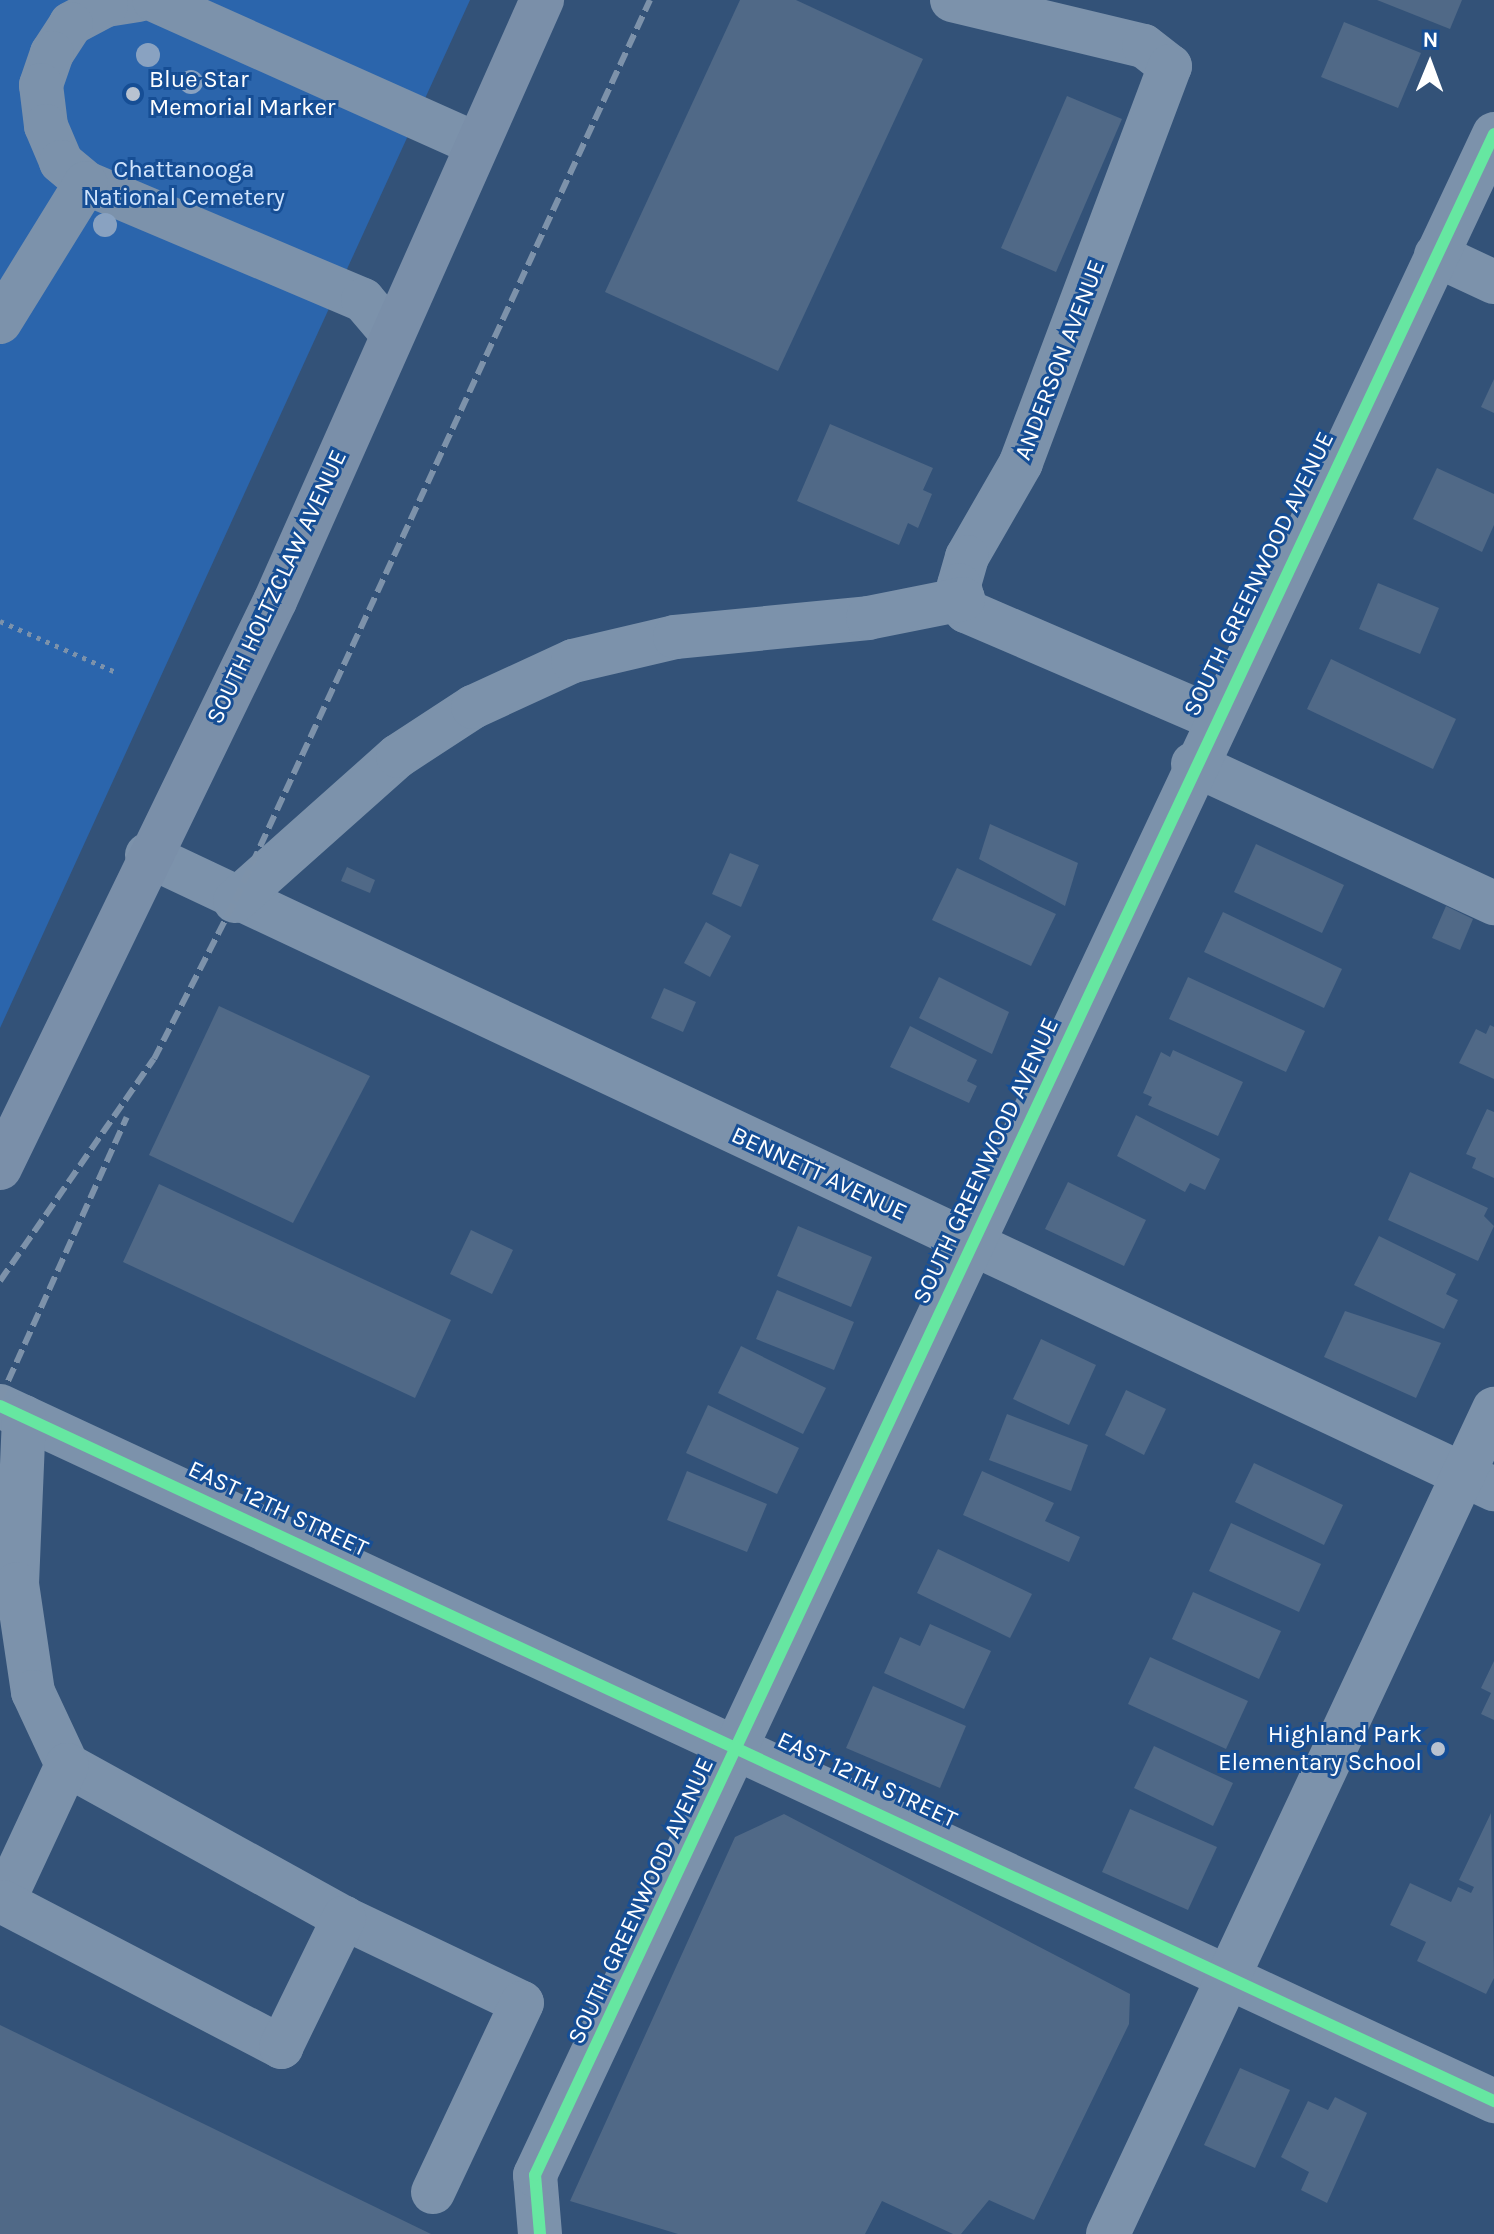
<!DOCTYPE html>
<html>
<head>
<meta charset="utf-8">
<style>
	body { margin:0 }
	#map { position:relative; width:1494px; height:2234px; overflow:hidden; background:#335278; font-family:Karla,sans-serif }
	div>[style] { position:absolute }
	.green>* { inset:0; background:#2b65ac }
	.building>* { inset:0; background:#506987 }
	.path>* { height:5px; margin-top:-2.5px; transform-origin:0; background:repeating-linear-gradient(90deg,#7c92ab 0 4px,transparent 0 10px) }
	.minor>* { height:44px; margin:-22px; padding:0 22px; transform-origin:22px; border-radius:22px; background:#7c92ab }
	.major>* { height:44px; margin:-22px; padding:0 22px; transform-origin:22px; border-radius:22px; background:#7a8fa9 }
	.rail>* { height:6px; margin-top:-3px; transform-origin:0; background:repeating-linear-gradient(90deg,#7d92aa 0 14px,transparent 0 20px) }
	.cycleway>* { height:12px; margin:-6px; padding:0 6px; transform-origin:6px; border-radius:6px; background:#66e7a1 }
	.trees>* { width:24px; height:24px; margin:-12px; border-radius:50%; background:#89a2c1 }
	.dots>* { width:22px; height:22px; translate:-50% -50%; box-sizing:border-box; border:4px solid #164e95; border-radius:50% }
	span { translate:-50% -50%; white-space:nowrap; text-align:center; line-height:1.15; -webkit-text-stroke:6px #164e95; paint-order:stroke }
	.poi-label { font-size:24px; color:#fff }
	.left { translate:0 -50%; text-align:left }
	.right { translate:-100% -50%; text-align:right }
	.park-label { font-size:24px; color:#cfe3fc }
	.street-label { font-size:24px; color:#fff }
	.north { position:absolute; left:1390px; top:24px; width:80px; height:80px; -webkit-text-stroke:6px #164e95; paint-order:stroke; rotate:1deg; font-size:22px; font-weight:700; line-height:32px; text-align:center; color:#fff }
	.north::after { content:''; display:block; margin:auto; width:28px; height:36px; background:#fff; clip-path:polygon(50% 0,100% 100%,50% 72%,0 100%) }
</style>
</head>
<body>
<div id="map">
	<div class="green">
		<div style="clip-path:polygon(0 0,470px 0,0 1028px)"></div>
	</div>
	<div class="building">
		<div style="clip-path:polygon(740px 0,796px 0,923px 59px,778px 371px,605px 292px)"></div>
		<div style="clip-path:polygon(1377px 0,1462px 0,1450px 29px)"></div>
		<div style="clip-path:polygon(1344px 22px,1421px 53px,1398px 108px,1321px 77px)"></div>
		<div style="clip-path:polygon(1067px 96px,1122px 119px,1056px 272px,1001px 248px)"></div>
		<div style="clip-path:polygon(1494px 379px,1494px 413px,1481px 407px)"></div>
		<div style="clip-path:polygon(830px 424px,933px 468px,923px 490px,932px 494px,918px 528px,908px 523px,899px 545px,797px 501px)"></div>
		<div style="clip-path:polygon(1437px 468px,1494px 494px,1494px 525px,1482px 552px,1413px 519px)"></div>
		<div style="clip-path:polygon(1378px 583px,1439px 608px,1420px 654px,1359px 629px)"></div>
		<div style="clip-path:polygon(1331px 659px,1456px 719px,1433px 769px,1307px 709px)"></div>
		<div style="clip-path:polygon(990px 824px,1078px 863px,1065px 906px,979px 859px)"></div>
		<div style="clip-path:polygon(1256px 844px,1344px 885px,1322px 933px,1234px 892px)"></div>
		<div style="clip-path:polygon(730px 853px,759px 865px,741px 907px,712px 894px)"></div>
		<div style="clip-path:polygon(347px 867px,375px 880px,370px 893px,341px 881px)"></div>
		<div style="clip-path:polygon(957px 868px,1056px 914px,1031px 966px,932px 920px)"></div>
		<div style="clip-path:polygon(1446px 906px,1473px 919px,1460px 950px,1432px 938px)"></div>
		<div style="clip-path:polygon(1223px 912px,1342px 969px,1324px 1008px,1204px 952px)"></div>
		<div style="clip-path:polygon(706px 922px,731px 936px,710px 977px,684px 963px)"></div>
		<div style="clip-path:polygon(939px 977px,1009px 1012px,992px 1054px,919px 1018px)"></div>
		<div style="clip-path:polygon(1188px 977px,1305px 1031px,1286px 1072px,1169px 1019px)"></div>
		<div style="clip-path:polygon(664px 988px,696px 1002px,683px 1032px,651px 1018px)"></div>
		<div style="clip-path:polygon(219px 1006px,370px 1076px,293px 1223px,149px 1155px)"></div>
		<div style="clip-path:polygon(1490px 1025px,1494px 1027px,1494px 1079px,1459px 1063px,1476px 1029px,1486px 1034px)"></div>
		<div style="clip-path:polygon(910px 1026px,977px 1060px,967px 1081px,977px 1086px,969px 1103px,890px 1067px)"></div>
		<div style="clip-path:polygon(1173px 1050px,1243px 1082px,1218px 1136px,1148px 1105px,1152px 1097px,1143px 1093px,1161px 1052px,1170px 1057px)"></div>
		<div style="clip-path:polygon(1487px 1109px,1494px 1112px,1494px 1178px,1472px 1168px,1476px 1158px,1466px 1154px)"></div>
		<div style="clip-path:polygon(1136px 1115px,1220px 1159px,1205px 1190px,1190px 1183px,1185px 1192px,1117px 1156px)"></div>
		<div style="clip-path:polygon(1410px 1172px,1488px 1208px,1484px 1216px,1494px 1226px,1478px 1261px,1388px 1220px)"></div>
		<div style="clip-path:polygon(1068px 1182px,1146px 1220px,1124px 1266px,1045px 1229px)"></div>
		<div style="clip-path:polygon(159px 1184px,451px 1320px,415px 1398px,123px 1262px)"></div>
		<div style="clip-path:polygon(798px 1226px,872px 1257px,851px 1307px,777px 1276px)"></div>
		<div style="clip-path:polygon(471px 1230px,513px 1250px,492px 1294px,450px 1274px)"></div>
		<div style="clip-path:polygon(1379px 1236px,1456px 1274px,1446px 1294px,1458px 1300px,1444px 1329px,1354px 1285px)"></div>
		<div style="clip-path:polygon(777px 1290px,854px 1322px,834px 1370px,756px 1339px)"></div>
		<div style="clip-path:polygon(1345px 1311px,1441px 1343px,1416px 1398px,1324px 1357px)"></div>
		<div style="clip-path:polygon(1041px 1339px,1096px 1365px,1069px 1425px,1013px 1399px)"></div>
		<div style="clip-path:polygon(741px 1346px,826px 1388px,803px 1434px,718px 1393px)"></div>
		<div style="clip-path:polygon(1126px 1390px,1166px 1409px,1144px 1455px,1105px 1435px)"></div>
		<div style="clip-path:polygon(708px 1405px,799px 1448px,777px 1494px,686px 1453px)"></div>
		<div style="clip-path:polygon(1007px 1414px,1088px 1445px,1071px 1491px,989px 1460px)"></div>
		<div style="clip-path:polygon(1254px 1463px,1343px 1505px,1324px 1545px,1235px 1502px)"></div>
		<div style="clip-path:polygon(687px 1471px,767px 1504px,747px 1552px,667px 1520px)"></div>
		<div style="clip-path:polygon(982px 1471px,1054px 1503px,1045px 1521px,1080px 1537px,1069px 1562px,963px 1515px)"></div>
		<div style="clip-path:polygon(1231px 1523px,1321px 1564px,1299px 1612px,1209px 1571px)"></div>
		<div style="clip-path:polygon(938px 1549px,1032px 1594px,1010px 1638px,917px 1593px)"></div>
		<div style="clip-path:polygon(1193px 1592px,1281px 1631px,1259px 1679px,1172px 1639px)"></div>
		<div style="clip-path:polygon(930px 1624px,991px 1651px,964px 1709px,884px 1673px,900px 1637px,920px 1646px)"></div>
		<div style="clip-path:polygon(1150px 1657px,1248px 1701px,1226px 1749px,1128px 1704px)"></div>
		<div style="clip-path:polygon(1494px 1661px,1494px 1720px,1481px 1714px,1491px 1693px,1481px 1688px)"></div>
		<div style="clip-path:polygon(873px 1686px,966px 1726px,940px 1788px,846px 1748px)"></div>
		<div style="clip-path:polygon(1154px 1746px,1233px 1783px,1213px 1826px,1134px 1788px)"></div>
		<div style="clip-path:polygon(1130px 1809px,1217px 1847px,1188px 1910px,1102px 1872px)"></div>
		<div style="clip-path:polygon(1491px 1813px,1494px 1978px,1486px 1994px,1417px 1961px,1426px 1942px,1390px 1925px,1410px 1883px,1451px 1902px,1458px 1887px,1471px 1893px,1474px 1887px,1459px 1880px)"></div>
		<div style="clip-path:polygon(784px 1814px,1130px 1994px,1129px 2024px,1034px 2220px,989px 2200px,961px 2234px,953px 2234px,882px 2201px,865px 2234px,678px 2234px,570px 2201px,735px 1837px)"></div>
		<div style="clip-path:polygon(0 2025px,431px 2234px,0 2234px)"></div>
		<div style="clip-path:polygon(1240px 2068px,1290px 2090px,1255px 2168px,1204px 2145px)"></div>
		<div style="clip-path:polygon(1335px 2097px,1367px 2113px,1327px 2203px,1301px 2190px,1309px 2172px,1281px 2157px,1308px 2101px,1328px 2110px)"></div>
	</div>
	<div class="path">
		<div style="left:0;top:621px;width:129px;rotate:23.8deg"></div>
	</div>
	<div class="minor">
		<div style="left:138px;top:0;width:32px;rotate:171deg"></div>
		<div style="left:106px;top:5px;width:40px;rotate:152deg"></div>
		<div style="left:71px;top:24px;width:35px;rotate:123deg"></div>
		<div style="left:52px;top:53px;width:34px;rotate:109deg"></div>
		<div style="left:41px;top:85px;width:41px;rotate:83deg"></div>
		<div style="left:46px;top:126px;width:39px;rotate:67deg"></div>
		<div style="left:61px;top:162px;width:33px;rotate:40deg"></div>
		<div style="left:86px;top:183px;width:301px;rotate:22.9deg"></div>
		<div style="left:363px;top:300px;width:45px;rotate:49.5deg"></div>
		<div style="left:154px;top:0;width:353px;rotate:24.1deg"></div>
		<div style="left:952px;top:0;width:197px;rotate:13.5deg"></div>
		<div style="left:1144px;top:46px;width:33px;rotate:38deg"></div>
		<div style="left:1170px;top:66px;width:424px;rotate:110.6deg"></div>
		<div style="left:1021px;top:463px;width:108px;rotate:119.9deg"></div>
		<div style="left:967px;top:557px;width:29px;rotate:106deg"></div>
		<div style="left:959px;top:585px;width:27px;rotate:75deg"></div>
		<div style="left:966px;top:611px;width:271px;rotate:23.3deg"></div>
		<div style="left:1436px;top:255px;width:64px;rotate:25deg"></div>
		<div style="left:0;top:322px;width:163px;rotate:-58.3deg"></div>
		<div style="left:1193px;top:764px;width:332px;rotate:24.8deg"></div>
		<div style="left:147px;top:855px;width:1489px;rotate:25.21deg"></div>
		<div style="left:235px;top:901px;width:218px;rotate:-41.7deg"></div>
		<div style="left:398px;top:756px;width:90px;rotate:-33.2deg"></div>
		<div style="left:473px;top:707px;width:110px;rotate:-24.7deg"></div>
		<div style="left:573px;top:661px;width:105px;rotate:-13.2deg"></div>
		<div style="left:675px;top:637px;width:194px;rotate:-5.6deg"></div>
		<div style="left:868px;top:618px;width:97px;rotate:-11.3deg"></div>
		<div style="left:0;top:1406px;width:1648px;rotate:24.95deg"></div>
		<div style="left:24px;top:1417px;width:167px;rotate:92.4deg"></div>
		<div style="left:17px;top:1584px;width:109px;rotate:81.6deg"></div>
		<div style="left:33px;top:1692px;width:81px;rotate:65deg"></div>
		<div style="left:67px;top:1765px;width:316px;rotate:28.9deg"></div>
		<div style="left:344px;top:1918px;width:197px;rotate:25.5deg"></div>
		<div style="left:522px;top:2003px;width:209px;rotate:115.2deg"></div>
		<div style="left:67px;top:1765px;width:151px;rotate:115deg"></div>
		<div style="left:3px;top:1902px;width:314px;rotate:27.5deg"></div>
		<div style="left:281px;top:2047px;width:144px;rotate:-64deg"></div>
		<div style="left:540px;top:2234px;width:59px;rotate:-94.8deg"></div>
		<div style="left:535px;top:2175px;width:2255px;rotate:-64.83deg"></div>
		<div style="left:1108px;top:2234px;width:911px;rotate:-64.93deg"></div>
	</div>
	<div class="major">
		<div style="left:0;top:1168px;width:630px;rotate:-64.13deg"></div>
		<div style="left:275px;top:601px;width:658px;rotate:-66.05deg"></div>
	</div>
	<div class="rail">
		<div style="left:0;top:1281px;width:270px;rotate:-55.3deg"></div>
		<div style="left:154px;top:1059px;width:178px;rotate:-62.9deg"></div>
		<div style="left:235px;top:901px;width:992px;rotate:-65.27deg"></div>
		<div style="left:0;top:1399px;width:309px;rotate:-65.8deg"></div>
	</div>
	<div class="cycleway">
		<div style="left:0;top:1406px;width:1648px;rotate:24.95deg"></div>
		<div style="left:540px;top:2234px;width:59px;rotate:-94.8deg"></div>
		<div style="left:535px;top:2175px;width:2255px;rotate:-64.83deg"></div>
	</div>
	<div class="trees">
		<div style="left:148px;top:55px"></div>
		<div style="left:191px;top:82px"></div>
		<div style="left:105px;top:225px"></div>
	</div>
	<div class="dots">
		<div style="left:133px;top:94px;background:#b8c2d0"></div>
		<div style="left:1438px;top:1749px;background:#b8c2d0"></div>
	</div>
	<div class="poi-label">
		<span class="left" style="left:149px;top:94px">Blue Star<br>Memorial Marker</span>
		<span class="right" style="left:1422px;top:1749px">Highland Park<br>Elementary School</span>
	</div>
	<div class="park-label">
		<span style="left:184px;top:184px">Chattanooga<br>National Cemetery</span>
	</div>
	<div class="street-label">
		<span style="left:1060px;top:360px;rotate:-69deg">ANDERSON AVENUE</span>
		<span style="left:1259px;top:574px;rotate:-64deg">SOUTH GREENWOOD AVENUE</span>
		<span style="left:277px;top:587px;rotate:-65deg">SOUTH HOLTZCLAW AVENUE</span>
		<span style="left:986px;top:1161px;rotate:-65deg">SOUTH GREENWOOD AVENUE</span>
		<span style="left:819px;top:1174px;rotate:25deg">BENNETT AVENUE</span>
		<span style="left:278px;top:1509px;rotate:25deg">EAST 12TH STREET</span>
		<span style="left:867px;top:1780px;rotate:25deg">EAST 12TH STREET</span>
		<span style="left:641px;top:1901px;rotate:-65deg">SOUTH GREENWOOD AVENUE</span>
	</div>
	<div class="north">N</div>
</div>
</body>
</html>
